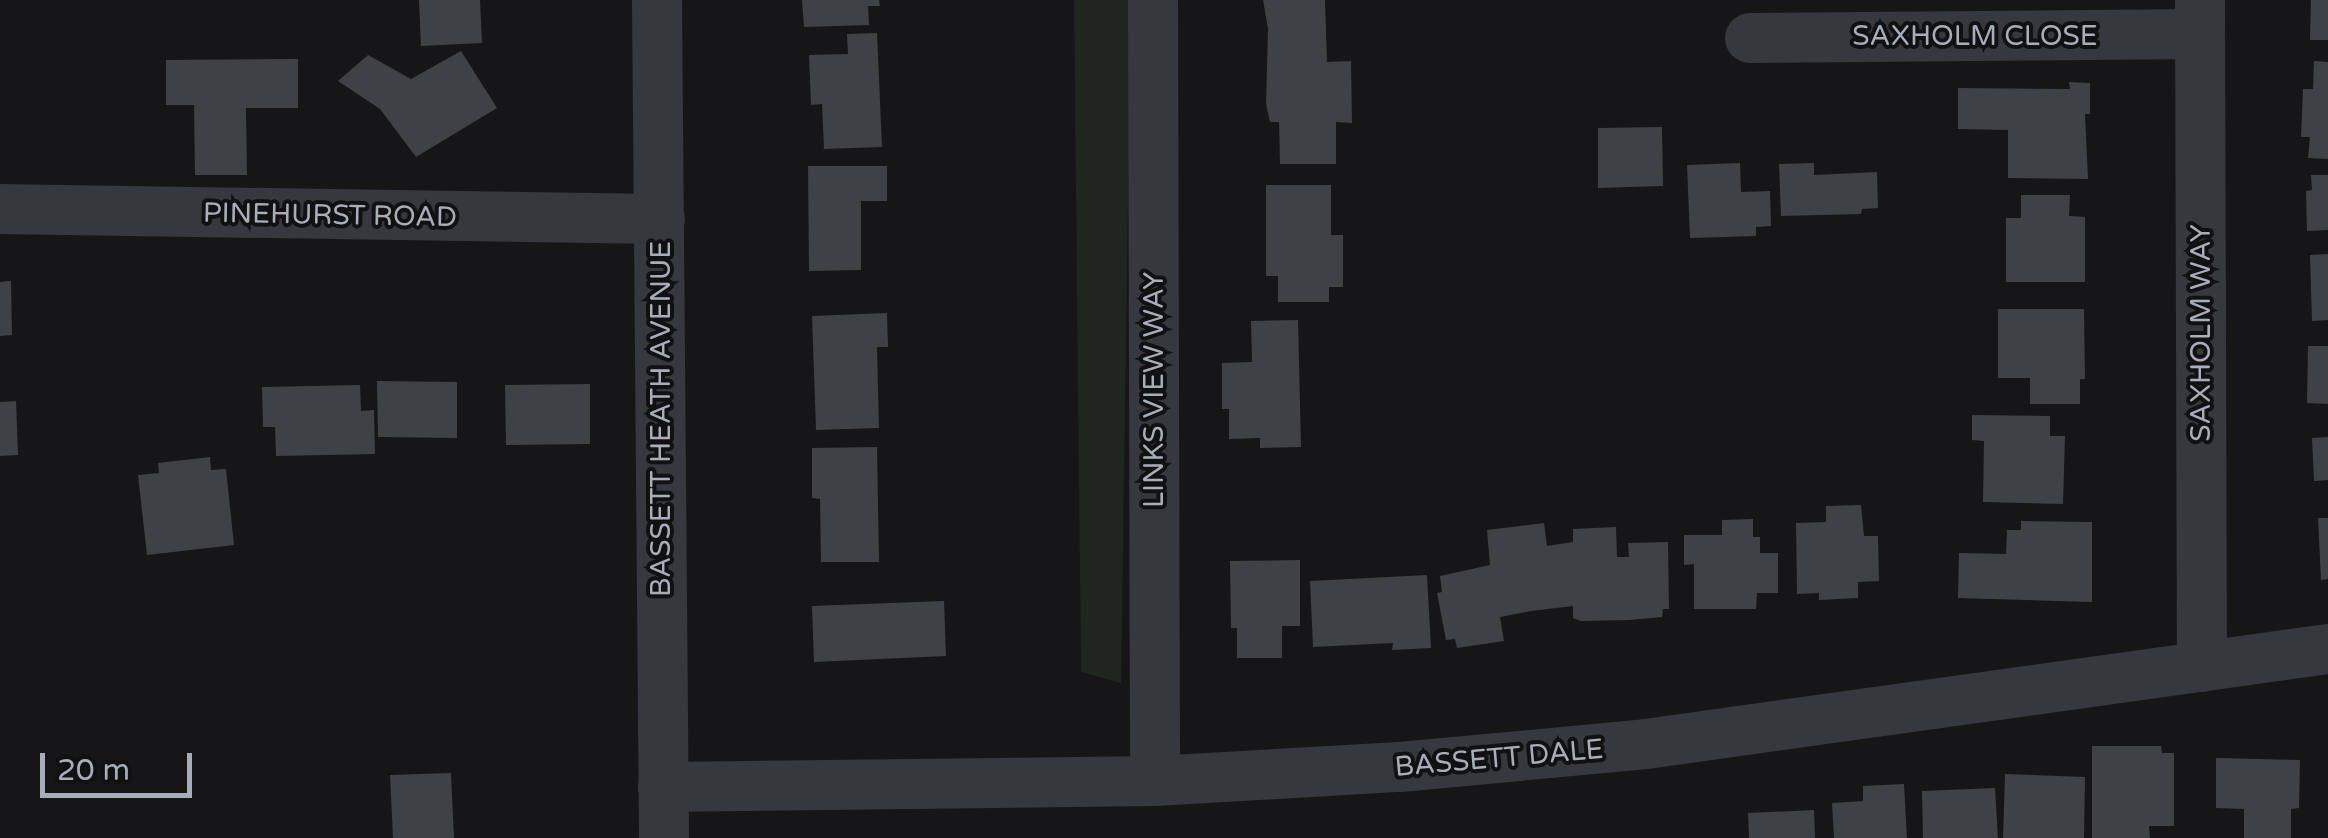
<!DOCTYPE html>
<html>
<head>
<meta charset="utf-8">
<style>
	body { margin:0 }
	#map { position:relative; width:2328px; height:838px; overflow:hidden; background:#161618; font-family:"Varela Round",sans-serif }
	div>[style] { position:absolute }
	.green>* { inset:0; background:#1e261f }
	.building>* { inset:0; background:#404145 }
	.minor>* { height:50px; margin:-25px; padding:0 25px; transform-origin:25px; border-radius:25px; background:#37383d }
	span { translate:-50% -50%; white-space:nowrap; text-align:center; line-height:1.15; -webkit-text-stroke:8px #111113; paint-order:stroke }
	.street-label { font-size:28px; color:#a8adb8 }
	.scale { position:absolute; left:40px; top:753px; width:152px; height:45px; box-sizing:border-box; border:5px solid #a8adb8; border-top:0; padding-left:12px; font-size:30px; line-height:35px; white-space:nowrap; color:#a8adb8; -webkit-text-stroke:8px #111113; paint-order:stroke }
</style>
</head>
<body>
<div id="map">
	<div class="green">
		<div style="clip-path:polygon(1074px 0,1131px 0,1121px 683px,1081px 672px)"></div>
	</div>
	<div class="building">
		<div style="clip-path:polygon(419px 0,480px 0,482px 43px,421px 46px)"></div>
		<div style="clip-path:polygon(802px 0,879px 0,880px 6px,868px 6px,869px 25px,804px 27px)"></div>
		<div style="clip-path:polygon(1263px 0,1325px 0,1327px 62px,1351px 61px,1352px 123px,1336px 122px,1336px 164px,1280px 164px,1279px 122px,1270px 122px,1266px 104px,1268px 29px)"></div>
		<div style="clip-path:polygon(2311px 0,2328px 0,2328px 40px,2310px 40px)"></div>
		<div style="clip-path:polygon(877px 33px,882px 147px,824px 149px,822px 104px,811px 105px,809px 55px,848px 54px,847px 34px)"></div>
		<div style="clip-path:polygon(461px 51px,497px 108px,416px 157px,380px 109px,338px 81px,368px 55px,411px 79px)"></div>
		<div style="clip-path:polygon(298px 59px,298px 108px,246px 108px,247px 175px,195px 175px,194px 105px,166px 105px,166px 60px)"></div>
		<div style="clip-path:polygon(2314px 61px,2328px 62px,2328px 159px,2308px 158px,2310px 137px,2301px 137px,2303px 89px,2313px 89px)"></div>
		<div style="clip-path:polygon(2069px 82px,2090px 83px,2090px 114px,2085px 114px,2088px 179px,2008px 178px,2008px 130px,1958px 129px,1958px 88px,2070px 89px)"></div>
		<div style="clip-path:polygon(1662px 127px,1663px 186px,1598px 188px,1598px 128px)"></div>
		<div style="clip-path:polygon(1740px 163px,1741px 192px,1770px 191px,1771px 226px,1756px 227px,1756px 236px,1690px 238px,1687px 165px)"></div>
		<div style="clip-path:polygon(1814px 163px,1814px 175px,1877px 172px,1878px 208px,1862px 209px,1861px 214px,1781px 216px,1779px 164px)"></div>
		<div style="clip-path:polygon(808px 166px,887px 166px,887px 201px,861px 201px,861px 270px,809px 271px)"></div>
		<div style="clip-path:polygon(2311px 175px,2328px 175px,2328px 230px,2307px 231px,2306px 191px,2312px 190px)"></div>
		<div style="clip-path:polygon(1266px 185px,1331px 185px,1331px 235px,1343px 235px,1343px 287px,1329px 287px,1329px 302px,1278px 302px,1278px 276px,1266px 276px)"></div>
		<div style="clip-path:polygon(2021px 195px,2070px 195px,2069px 216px,2085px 217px,2085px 282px,2006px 282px,2006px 218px,2021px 218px)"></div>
		<div style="clip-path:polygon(2328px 254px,2328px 320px,2312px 321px,2310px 255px)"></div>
		<div style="clip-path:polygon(11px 281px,12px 335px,0 336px,0 282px)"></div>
		<div style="clip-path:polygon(1998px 309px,2084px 309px,2085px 379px,2080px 379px,2080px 404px,2030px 404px,2030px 378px,1998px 378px)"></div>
		<div style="clip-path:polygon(887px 313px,888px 347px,877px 347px,879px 428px,816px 430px,812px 316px)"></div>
		<div style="clip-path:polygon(1298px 320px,1301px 447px,1260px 448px,1260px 438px,1229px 439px,1229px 409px,1222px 409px,1222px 363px,1252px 362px,1251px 321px)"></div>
		<div style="clip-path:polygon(2308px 346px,2328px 346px,2328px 404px,2307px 403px)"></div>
		<div style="clip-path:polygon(377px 381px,457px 382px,457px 438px,378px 437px)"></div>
		<div style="clip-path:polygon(590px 384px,590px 444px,506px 445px,505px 385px)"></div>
		<div style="clip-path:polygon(360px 385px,361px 411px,374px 410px,375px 454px,276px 456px,275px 427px,263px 427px,262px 387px)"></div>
		<div style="clip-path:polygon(16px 401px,18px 455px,0 456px,0 402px)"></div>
		<div style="clip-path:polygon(1972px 415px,2050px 416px,2050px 436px,2065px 436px,2063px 504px,1983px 502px,1984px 441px,1972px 440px)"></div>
		<div style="clip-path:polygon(2328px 437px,2328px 480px,2314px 481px,2312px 438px)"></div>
		<div style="clip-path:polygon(877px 447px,879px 562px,821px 562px,820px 499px,812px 498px,812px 448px)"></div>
		<div style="clip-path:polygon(210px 457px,211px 470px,226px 469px,234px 545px,147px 555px,138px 475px,159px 473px,158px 463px)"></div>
		<div style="clip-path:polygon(1861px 505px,1864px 536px,1878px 536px,1879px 581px,1858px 582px,1858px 598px,1819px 600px,1819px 593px,1797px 594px,1796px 523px,1826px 522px,1826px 506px)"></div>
		<div style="clip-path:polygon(2318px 518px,2328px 518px,2328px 579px,2321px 580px)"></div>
		<div style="clip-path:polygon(1753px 519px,1753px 537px,1760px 537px,1760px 553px,1778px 553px,1778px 593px,1757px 593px,1756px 609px,1694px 609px,1694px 564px,1684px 565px,1684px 535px,1722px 535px,1722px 520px)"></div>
		<div style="clip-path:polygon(2021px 521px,2092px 522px,2092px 602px,1958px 598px,1959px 553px,2006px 554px,2007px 530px,2021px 530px)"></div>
		<div style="clip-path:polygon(1544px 523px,1547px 546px,1573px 542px,1573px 529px,1616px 527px,1617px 557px,1629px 557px,1628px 543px,1668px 542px,1669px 609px,1663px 609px,1662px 617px,1629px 620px,1581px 621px,1573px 618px,1573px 606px,1531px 611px,1500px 617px,1504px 641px,1457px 648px,1455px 639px,1446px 640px,1437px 593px,1442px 592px,1440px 576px,1490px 565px,1487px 530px)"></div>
		<div style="clip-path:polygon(1300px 560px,1300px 626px,1282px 626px,1282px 658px,1237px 658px,1237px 628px,1231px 628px,1230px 561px)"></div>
		<div style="clip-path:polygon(1427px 575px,1431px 648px,1392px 650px,1393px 643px,1313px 647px,1310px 581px)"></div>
		<div style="clip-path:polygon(944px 601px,946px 656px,814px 662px,812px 606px)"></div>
		<div style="clip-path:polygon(2092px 746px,2161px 746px,2162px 753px,2174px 753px,2174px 826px,2149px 826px,2150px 838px,2092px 838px)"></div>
		<div style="clip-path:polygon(2216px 758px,2300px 760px,2299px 808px,2291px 809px,2291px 838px,2244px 838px,2244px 809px,2216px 808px)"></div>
		<div style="clip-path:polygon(451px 773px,454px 838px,393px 838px,390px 775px)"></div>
		<div style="clip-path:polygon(2005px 774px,2085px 777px,2084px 838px,2003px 838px)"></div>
		<div style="clip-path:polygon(1904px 784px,1907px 838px,1834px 838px,1832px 803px,1863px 801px,1863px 786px)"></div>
		<div style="clip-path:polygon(1995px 788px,1998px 838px,1923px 838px,1922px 791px)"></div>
		<div style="clip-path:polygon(1814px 810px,1815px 838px,1749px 838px,1748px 813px)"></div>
	</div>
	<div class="minor">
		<div style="left:657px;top:0;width:838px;rotate:89.52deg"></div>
		<div style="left:1153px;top:0;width:781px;rotate:89.85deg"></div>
		<div style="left:2200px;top:0;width:667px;rotate:89.83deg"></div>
		<div style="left:1750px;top:38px;width:450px;rotate:-0.5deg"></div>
		<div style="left:0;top:209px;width:660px;rotate:0.87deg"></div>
		<div style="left:663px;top:787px;width:492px;rotate:-0.7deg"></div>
		<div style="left:1155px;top:781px;width:245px;rotate:-3.3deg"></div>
		<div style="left:1400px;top:767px;width:247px;rotate:-5.3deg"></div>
		<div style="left:1646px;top:744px;width:689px;rotate:-7.93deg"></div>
	</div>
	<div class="street-label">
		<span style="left:1975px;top:36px">SAXHOLM CLOSE</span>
		<span style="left:330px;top:215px;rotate:1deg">PINEHURST ROAD</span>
		<span style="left:2201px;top:333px;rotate:-90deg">SAXHOLM WAY</span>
		<span style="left:1154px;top:390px;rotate:-90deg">LINKS VIEW WAY</span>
		<span style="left:661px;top:419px;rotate:-90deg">BASSETT HEATH AVENUE</span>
		<span style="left:1499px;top:758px;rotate:-5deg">BASSETT DALE</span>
	</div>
	<div class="scale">20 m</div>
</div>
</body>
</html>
